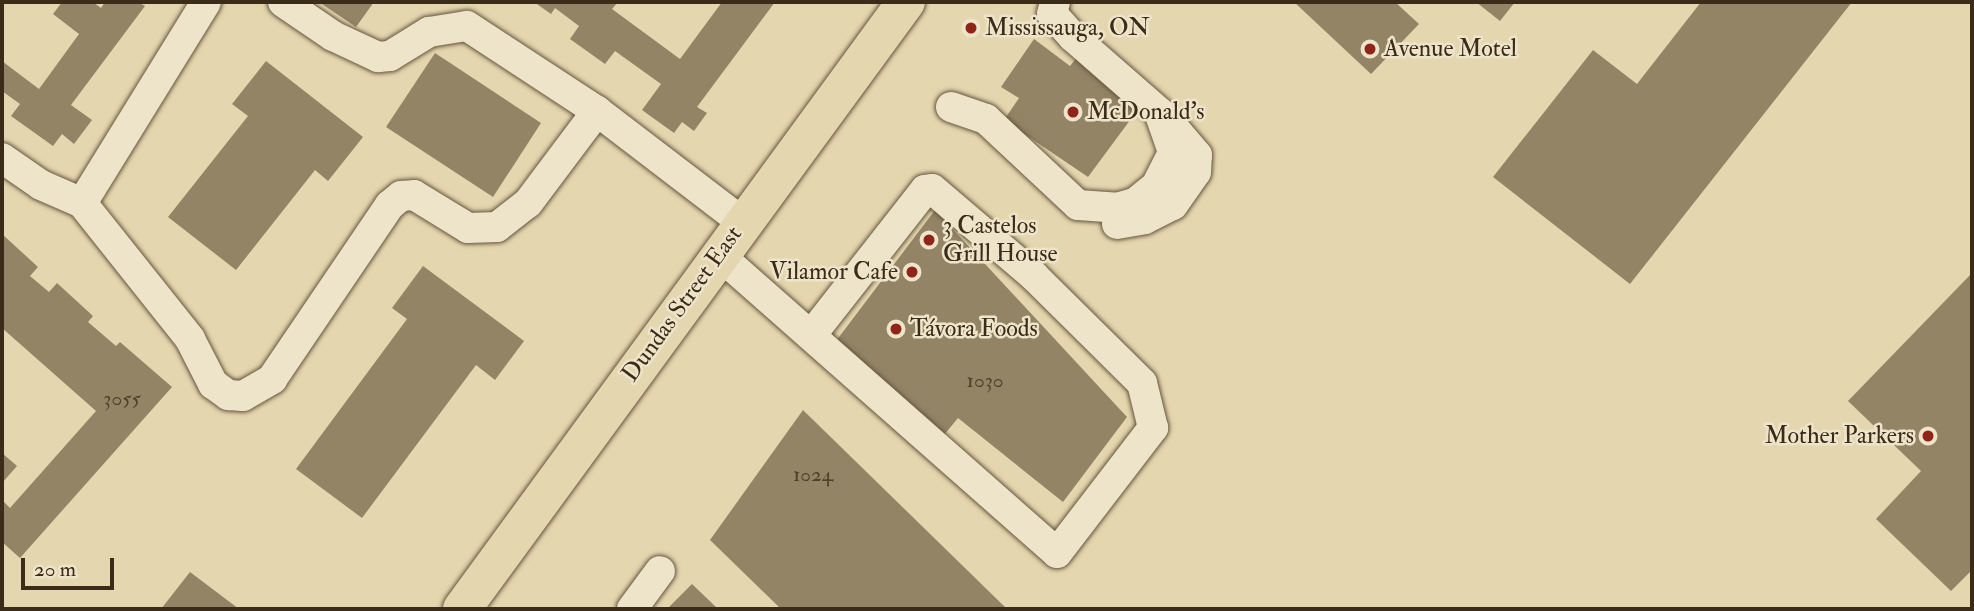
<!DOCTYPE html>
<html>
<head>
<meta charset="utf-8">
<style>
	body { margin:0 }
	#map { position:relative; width:1974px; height:611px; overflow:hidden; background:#e4d6ae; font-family:"IM FELL Double Pica",serif }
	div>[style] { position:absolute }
	.building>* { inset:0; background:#938466 }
	.roads { filter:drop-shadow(0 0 2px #65563e) drop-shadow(0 0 2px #65563e) }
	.minor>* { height:30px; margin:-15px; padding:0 15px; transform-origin:15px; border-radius:15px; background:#ede4ca }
	.major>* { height:38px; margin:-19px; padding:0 19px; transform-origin:19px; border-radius:19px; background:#e4d6ae }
	.dots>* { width:19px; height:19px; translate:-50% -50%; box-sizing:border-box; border:4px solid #ede4ca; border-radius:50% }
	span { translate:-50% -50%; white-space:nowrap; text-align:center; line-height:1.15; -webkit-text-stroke:5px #ede4ca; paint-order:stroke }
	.number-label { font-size:21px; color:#51412c }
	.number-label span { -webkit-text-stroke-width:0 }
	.poi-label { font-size:24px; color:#3b2b19 }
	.left { translate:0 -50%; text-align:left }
	.right { translate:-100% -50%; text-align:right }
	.street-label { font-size:24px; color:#3b2b19 }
	.frame { position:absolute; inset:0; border:4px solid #3b2b19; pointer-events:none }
	.scale { position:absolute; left:21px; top:558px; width:93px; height:32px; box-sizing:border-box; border:4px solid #3b2b19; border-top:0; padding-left:9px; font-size:21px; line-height:24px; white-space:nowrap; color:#3b2b19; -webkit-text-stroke:5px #ede4ca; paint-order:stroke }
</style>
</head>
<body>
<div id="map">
	<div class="building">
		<div style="clip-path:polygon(62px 2px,93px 2px,101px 8px,105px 2px,138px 2px,145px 6px,71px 105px,92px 120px,74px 144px,62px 134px,53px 146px,11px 116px,20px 104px,2px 91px,2px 61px,39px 89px,79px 34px,53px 14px)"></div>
		<div style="clip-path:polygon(319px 2px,374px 2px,356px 27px)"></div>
		<div style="clip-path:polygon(534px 2px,618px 2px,612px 9px,680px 59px,722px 2px,775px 2px,697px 107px,707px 113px,694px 131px,682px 122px,674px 133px,642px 110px,661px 84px,615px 51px,605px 64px,570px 39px,579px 26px,555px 8px,551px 14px)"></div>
		<div style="clip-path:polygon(1294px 2px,1395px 2px,1419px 24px,1371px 74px)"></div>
		<div style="clip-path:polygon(1476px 2px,1515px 2px,1500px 21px)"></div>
		<div style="clip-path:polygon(1701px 2px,1852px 2px,1630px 284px,1493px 177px,1593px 50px,1637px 84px)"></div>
		<div style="clip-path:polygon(1034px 39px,1070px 66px,1078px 56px,1142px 104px,1088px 177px,1004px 120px,1019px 98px,1001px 87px)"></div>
		<div style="clip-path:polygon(435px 53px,541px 123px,493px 197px,386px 127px)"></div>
		<div style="clip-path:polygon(266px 61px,363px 137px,328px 181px,315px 170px,236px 270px,168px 217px,248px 116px,232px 104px)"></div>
		<div style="clip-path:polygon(935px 210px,1127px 417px,1063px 502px,958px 418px,944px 435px,833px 345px)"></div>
		<div style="clip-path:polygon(2px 234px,38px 267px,30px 276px,49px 292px,57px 283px,93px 316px,88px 322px,116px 346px,120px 342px,172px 387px,20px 558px,2px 542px,2px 500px,10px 508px,96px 411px,2px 328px)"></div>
		<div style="clip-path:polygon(423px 266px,524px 341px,495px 380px,476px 365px,362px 518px,296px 469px,407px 319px,392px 308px)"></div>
		<div style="clip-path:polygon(1972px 273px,1972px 570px,1951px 591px,1876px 519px,1921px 471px,1848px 401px)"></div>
		<div style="clip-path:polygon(803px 410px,1007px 609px,781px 609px,710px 540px)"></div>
		<div style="clip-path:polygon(2px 453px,17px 466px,2px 483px)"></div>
		<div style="clip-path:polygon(190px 572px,239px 609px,161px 609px)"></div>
		<div style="clip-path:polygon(692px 584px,718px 609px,667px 609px)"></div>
	</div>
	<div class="roads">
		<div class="minor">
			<div style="left:283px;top:2px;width:60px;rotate:34.2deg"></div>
			<div style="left:333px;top:36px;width:50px;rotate:25deg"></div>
			<div style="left:378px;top:57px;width:12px;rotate:-5deg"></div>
			<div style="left:390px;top:56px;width:46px;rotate:-31.6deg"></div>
			<div style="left:429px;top:32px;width:38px;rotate:-9deg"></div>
			<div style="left:467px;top:26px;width:155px;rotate:33.2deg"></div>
			<div style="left:597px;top:111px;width:183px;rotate:37.4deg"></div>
			<div style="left:951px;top:107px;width:37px;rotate:19deg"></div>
			<div style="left:986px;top:119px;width:126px;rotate:43.1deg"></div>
			<div style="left:1078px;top:205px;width:39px;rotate:4deg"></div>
			<div style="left:1117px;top:208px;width:19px;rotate:-16deg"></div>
			<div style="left:1135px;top:203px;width:27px;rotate:-39deg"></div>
			<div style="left:1156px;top:186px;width:38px;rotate:-63deg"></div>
			<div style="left:1173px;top:152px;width:42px;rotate:-109.3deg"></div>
			<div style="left:1159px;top:112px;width:114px;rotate:-138.9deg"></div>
			<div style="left:1073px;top:37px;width:31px;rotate:-132deg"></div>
			<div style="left:1052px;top:14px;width:12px;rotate:-76deg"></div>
			<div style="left:2px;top:158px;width:47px;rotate:34.7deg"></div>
			<div style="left:41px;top:185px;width:45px;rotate:23.7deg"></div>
			<div style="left:82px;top:203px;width:174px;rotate:51.5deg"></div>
			<div style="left:190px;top:339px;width:51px;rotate:62.9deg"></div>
			<div style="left:213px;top:384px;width:19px;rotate:36deg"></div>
			<div style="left:228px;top:395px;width:15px;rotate:4deg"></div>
			<div style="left:243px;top:396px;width:34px;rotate:-30deg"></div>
			<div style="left:272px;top:379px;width:210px;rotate:-55.9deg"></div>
			<div style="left:390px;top:205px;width:14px;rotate:-39deg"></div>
			<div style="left:401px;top:196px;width:13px;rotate:-4deg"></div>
			<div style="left:414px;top:195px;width:63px;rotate:31.4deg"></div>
			<div style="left:468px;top:228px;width:29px;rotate:-2deg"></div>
			<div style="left:497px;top:227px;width:39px;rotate:-38deg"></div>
			<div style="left:528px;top:203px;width:115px;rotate:-53.1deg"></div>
			<div style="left:82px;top:203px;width:236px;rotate:-58.3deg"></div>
			<div style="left:1117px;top:224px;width:28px;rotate:-10deg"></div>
			<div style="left:1145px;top:219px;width:31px;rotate:-27deg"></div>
			<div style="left:1173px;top:205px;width:40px;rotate:-55.1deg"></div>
			<div style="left:1196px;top:172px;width:17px;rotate:-87deg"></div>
			<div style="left:1197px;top:155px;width:46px;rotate:-130.6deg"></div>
			<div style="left:718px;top:254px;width:452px;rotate:41.4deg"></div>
			<div style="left:1057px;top:553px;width:158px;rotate:-52.5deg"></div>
			<div style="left:1153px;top:428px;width:46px;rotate:-103.7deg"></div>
			<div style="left:1142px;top:383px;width:152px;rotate:-135.3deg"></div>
			<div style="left:1034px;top:276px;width:134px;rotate:-139.5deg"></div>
			<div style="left:932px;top:189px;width:7px;rotate:172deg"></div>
			<div style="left:925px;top:190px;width:183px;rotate:128.1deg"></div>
			<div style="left:632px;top:609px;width:47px;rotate:-53.6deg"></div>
		</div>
		<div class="major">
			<div style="left:462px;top:609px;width:752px;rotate:-53.82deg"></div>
		</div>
	</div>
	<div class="dots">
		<div style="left:971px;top:28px;background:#8f2418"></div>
		<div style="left:1370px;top:49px;background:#8f2418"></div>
		<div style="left:1073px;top:112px;background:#8f2418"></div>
		<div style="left:929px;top:240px;background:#8f2418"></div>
		<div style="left:912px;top:272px;background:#8f2418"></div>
		<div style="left:896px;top:329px;background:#8f2418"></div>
		<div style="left:1928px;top:436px;background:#8f2418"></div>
	</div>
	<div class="number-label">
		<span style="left:985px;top:381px">1030</span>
		<span style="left:122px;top:399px">3055</span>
		<span style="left:813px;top:475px">1024</span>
	</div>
	<div class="poi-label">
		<span class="left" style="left:985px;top:28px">Mississauga, ON</span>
		<span class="left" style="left:1384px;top:49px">Avenue Motel</span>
		<span class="left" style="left:1087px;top:112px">McDonald's</span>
		<span class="left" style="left:943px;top:240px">3 Castelos<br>Grill House</span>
		<span class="right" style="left:898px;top:272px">Vilamor Cafe</span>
		<span class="left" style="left:910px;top:329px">Távora Foods</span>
		<span class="right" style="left:1914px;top:436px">Mother Parkers</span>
	</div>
	<div class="street-label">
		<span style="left:682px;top:304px;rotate:-54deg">Dundas Street East</span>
	</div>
	<div class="frame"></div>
	<div class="scale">20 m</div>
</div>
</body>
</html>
